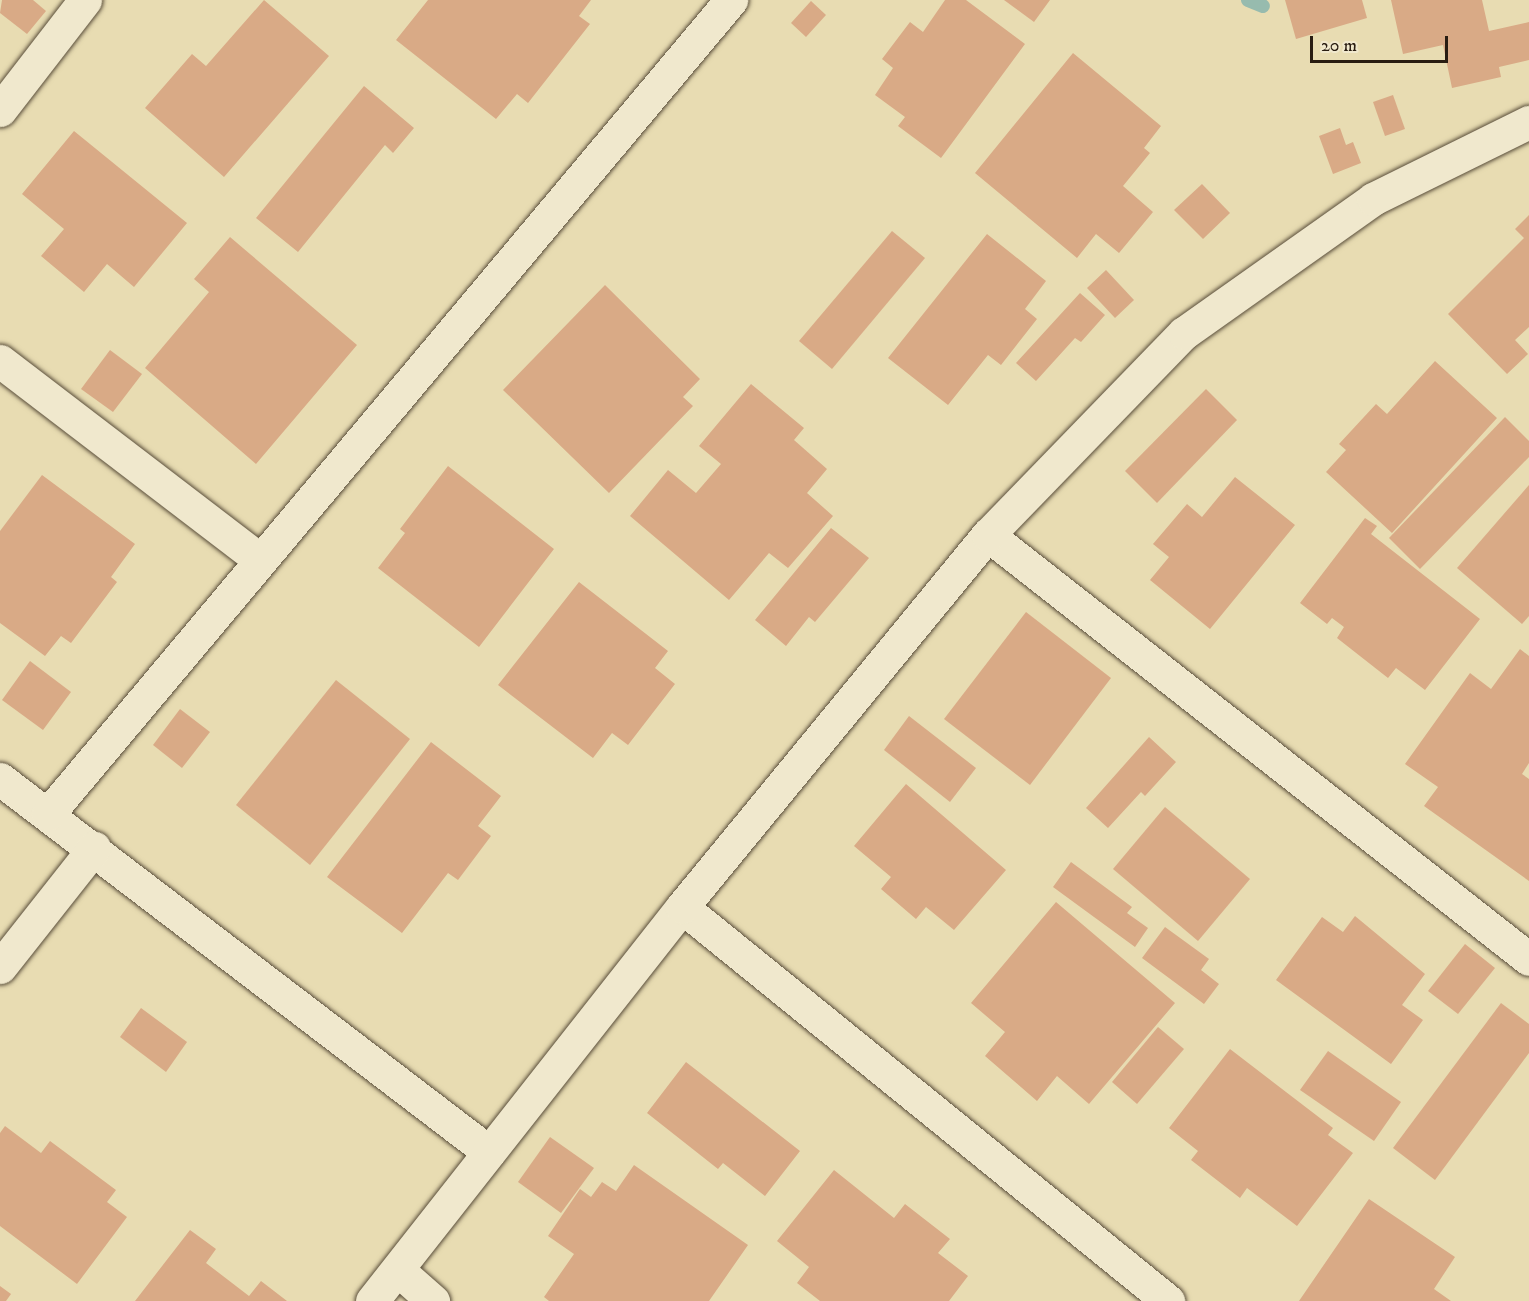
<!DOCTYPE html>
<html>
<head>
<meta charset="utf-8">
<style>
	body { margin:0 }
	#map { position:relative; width:1529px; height:1301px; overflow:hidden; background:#e8dcb2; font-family:"IM FELL DW Pica",serif }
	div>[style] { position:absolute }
	.stream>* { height:14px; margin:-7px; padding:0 7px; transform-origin:7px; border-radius:7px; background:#97bbae }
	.building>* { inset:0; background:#d9aa86 }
	.roads { filter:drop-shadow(0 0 2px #594d3a) drop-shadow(0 0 2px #594d3a) }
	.minor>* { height:33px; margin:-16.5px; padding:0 16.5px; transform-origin:16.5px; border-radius:16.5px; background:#f0e8cd }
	span { translate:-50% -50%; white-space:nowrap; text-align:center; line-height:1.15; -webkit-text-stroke:5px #f0e8cd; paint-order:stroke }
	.scale { position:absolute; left:1310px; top:36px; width:138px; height:27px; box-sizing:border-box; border:3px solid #291d12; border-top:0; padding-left:8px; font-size:18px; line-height:21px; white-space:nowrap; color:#291d12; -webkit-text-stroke:4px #f0e8cd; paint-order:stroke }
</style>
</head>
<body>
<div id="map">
	<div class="stream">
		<div style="left:1248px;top:0;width:16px;rotate:22deg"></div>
	</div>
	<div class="building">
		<div style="clip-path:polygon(2px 0,33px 0,46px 11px,27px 34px,0 13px)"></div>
		<div style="clip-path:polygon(264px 0,329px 56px,224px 177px,145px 108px,192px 54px,206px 66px)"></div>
		<div style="clip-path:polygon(428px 0,591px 0,579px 16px,590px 24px,528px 103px,517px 94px,496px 119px,396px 40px)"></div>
		<div style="clip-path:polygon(945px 0,966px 0,1025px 44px,941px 158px,898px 126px,905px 117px,875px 95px,893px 68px,882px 59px,910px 22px,923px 32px)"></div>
		<div style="clip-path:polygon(1004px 0,1050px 0,1034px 22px)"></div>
		<div style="clip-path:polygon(1285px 0,1362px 0,1367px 18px,1296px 39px)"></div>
		<div style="clip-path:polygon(1391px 0,1482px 0,1489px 31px,1529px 22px,1529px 60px,1499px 67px,1501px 77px,1452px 88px,1443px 45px,1403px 54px)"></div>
		<div style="clip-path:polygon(811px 1px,826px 15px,806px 37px,791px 23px)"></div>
		<div style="clip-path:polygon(1073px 53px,1161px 126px,1144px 148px,1150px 153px,1123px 186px,1153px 212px,1119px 253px,1096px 234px,1077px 258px,975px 173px)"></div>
		<div style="clip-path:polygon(364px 86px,414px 128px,393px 153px,385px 145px,298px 252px,256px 218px)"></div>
		<div style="clip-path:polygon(1393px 95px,1405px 129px,1385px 136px,1373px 102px)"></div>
		<div style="clip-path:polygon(1340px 128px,1346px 145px,1353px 142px,1361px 163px,1333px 174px,1319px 136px)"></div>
		<div style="clip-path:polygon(74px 131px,187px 223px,134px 287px,107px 264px,84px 292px,41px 256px,64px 229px,22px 194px)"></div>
		<div style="clip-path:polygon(1202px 184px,1230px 213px,1203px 239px,1174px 210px)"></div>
		<div style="clip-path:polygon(1529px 215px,1529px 327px,1515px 340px,1528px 354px,1507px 374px,1448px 314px,1524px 238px,1515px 229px)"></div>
		<div style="clip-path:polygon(892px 231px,925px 258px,832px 369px,799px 341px)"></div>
		<div style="clip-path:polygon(987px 234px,1046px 281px,1025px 309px,1037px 319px,1001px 365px,988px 355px,948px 405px,888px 358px)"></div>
		<div style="clip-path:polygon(230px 237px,357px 345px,256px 464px,145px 368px,209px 292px,194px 279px)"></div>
		<div style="clip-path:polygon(1106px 270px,1134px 300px,1115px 318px,1087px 288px)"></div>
		<div style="clip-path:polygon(605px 285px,700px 379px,683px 397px,693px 406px,609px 493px,503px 390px)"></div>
		<div style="clip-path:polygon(1080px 293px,1105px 315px,1081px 342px,1075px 338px,1036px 381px,1016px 363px)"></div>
		<div style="clip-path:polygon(110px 350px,142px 374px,113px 412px,81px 389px)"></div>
		<div style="clip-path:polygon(1435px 361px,1497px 418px,1392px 533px,1326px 472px,1346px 450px,1339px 444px,1376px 404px,1387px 414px)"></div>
		<div style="clip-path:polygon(751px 384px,804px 428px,794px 440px,827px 469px,807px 493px,833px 516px,788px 568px,769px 553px,729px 600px,630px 516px,668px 470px,696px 493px,721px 464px,699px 446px)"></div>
		<div style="clip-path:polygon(1206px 389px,1237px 420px,1157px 503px,1125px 471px)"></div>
		<div style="clip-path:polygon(1505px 417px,1529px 441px,1529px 457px,1420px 569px,1389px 538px)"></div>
		<div style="clip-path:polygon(448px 466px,554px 549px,479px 647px,378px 568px,405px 533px,400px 529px)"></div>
		<div style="clip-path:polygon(42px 475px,135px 544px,111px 577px,117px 582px,71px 643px,61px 636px,45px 656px,0 623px,0 531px)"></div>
		<div style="clip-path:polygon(1235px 477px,1295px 525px,1210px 629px,1150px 580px,1169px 557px,1153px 544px,1187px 504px,1202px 517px)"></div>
		<div style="clip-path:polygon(1529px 485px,1529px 616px,1522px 624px,1457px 568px)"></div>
		<div style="clip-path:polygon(1365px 518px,1377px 526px,1371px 534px,1480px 619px,1425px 690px,1396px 668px,1388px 678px,1337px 638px,1344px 627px,1332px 618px,1327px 624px,1300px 603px)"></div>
		<div style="clip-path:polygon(831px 528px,869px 558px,815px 622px,809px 617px,786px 646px,755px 620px)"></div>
		<div style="clip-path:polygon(579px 582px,668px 651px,655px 668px,675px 684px,628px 745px,612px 733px,593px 758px,498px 685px)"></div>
		<div style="clip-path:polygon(1026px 612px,1111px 678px,1030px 785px,944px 719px)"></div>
		<div style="clip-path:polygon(1520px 649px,1529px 656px,1529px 763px,1522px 774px,1529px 779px,1529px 881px,1424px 806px,1438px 787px,1405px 764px,1470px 673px,1491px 689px)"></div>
		<div style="clip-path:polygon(30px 661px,71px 692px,43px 730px,2px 700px)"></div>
		<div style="clip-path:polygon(336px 680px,410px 739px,310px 865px,236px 805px)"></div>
		<div style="clip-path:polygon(180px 709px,210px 732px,182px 768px,153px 745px)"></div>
		<div style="clip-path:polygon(909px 716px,976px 768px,950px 802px,884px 750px)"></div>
		<div style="clip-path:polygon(1149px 737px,1176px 762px,1145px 796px,1141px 792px,1108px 828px,1086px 808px)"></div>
		<div style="clip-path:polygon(431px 742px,501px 796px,478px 826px,491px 836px,458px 880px,448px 873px,402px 933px,327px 877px)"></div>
		<div style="clip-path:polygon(906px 784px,1006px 870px,954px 930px,926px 907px,916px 919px,881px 889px,891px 877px,854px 846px)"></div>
		<div style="clip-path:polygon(1165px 807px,1250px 879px,1198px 941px,1113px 869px)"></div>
		<div style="clip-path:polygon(1071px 862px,1132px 907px,1127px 913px,1148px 928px,1135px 947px,1053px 887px)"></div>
		<div style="clip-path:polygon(1056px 902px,1175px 1003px,1089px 1104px,1057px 1076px,1037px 1101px,985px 1056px,1005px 1032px,971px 1003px)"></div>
		<div style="clip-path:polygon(1355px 916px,1425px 974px,1402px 1005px,1423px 1020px,1391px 1064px,1276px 980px,1322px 917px,1343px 932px)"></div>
		<div style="clip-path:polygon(1165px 927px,1209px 959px,1201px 970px,1219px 984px,1204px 1004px,1142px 958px)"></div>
		<div style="clip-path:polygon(1465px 944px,1495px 968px,1458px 1014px,1428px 991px)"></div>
		<div style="clip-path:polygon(1501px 1003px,1529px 1024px,1529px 1053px,1435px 1180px,1393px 1148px)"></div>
		<div style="clip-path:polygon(141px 1008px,187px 1042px,166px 1072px,120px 1037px)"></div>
		<div style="clip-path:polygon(1158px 1027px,1184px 1049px,1137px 1104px,1112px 1082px)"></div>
		<div style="clip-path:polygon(1230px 1049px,1333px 1128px,1328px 1135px,1353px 1153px,1297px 1226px,1247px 1188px,1240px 1198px,1191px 1160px,1198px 1151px,1169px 1128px)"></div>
		<div style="clip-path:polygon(1328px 1051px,1401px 1102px,1374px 1141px,1300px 1090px)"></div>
		<div style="clip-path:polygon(686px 1062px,800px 1151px,765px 1196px,723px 1163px,718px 1169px,647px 1113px)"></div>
		<div style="clip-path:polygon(5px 1126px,41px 1153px,50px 1141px,116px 1190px,107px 1202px,127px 1217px,77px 1284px,0 1226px,0 1133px)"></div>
		<div style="clip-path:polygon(550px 1137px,594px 1168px,561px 1213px,518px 1182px)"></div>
		<div style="clip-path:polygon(634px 1165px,748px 1245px,709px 1301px,549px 1301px,544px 1297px,574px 1254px,548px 1236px,580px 1189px,591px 1197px,602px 1182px,616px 1191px)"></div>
		<div style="clip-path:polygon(834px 1170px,894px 1218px,905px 1204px,950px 1239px,938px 1253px,968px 1276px,949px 1301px,820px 1301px,797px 1283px,809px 1267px,777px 1241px)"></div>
		<div style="clip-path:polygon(1369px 1199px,1455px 1257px,1434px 1289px,1451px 1301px,1299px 1301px)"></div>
		<div style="clip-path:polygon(190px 1230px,216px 1249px,206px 1263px,249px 1296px,261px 1281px,287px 1301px,135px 1301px)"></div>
		<div style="clip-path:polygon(0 1286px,11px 1294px,6px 1301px,0 1301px)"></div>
	</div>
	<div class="roads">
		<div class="minor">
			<div style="left:0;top:110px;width:139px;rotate:-52.3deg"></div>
			<div style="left:0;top:361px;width:326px;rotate:37.4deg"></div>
			<div style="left:988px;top:535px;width:687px;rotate:38.09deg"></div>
			<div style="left:0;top:779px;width:615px;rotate:37.34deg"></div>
			<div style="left:48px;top:814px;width:1063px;rotate:-50deg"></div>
			<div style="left:682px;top:907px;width:626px;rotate:39.03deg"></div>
			<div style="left:0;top:967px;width:152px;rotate:-51.7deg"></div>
			<div style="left:398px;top:1270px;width:47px;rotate:41.5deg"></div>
			<div style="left:372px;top:1301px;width:501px;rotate:-51.8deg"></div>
			<div style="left:682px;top:907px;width:482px;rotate:-50.6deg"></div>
			<div style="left:988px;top:535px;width:281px;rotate:-45.9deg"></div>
			<div style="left:1184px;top:333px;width:232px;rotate:-35.3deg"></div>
			<div style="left:1373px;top:199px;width:174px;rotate:-26.3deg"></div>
		</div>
	</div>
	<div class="scale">20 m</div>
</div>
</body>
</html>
